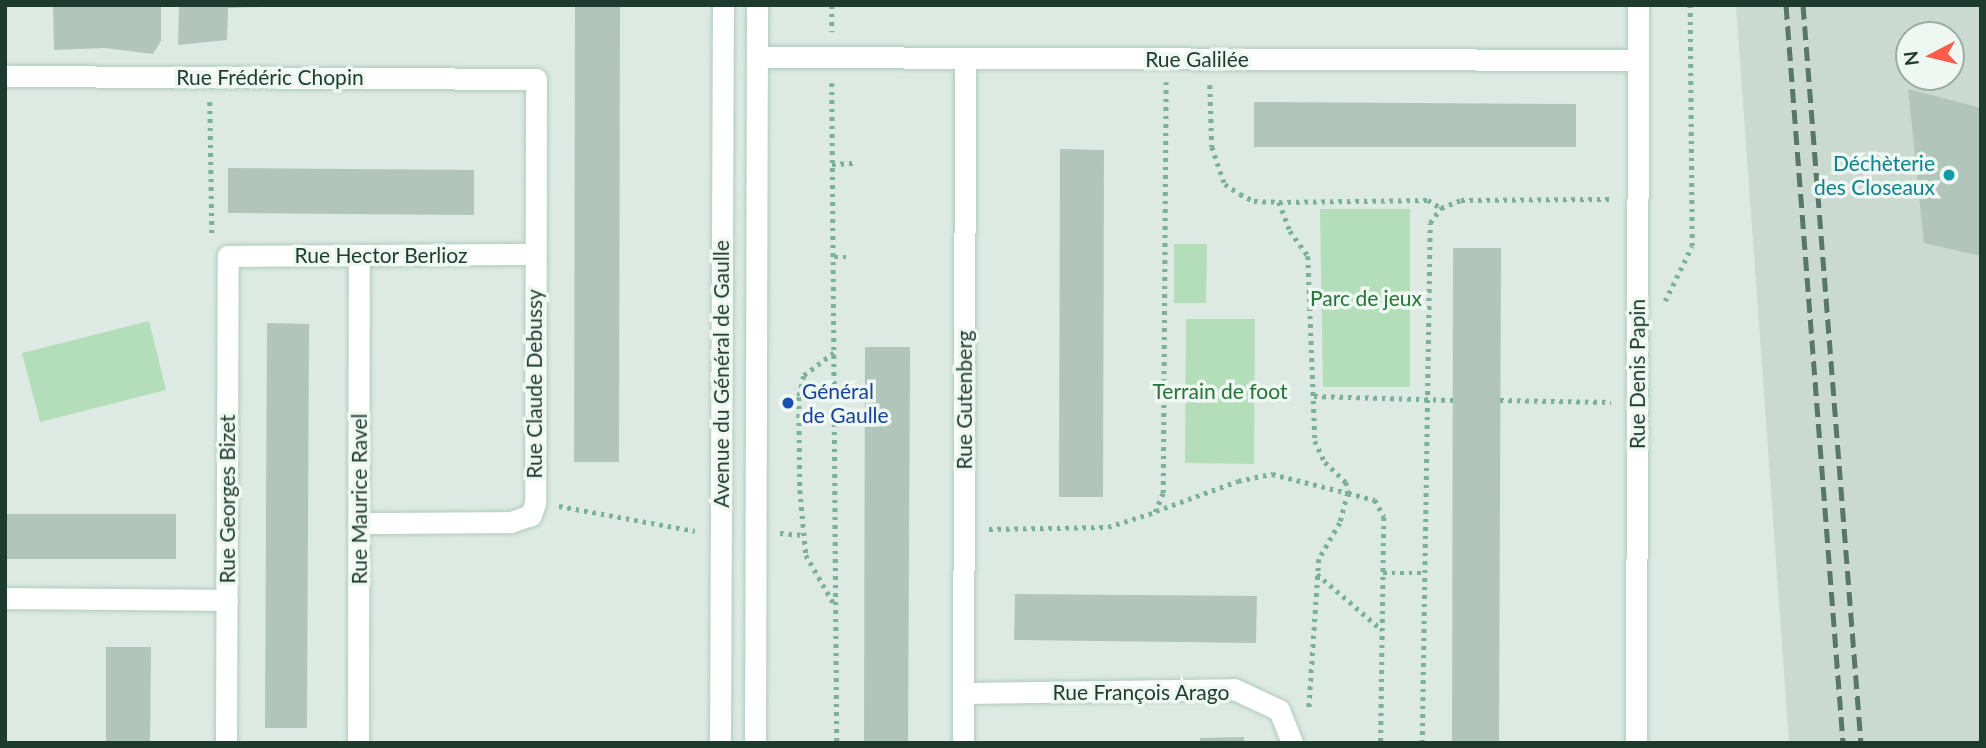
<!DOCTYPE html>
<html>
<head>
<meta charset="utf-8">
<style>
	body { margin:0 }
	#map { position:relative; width:1986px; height:748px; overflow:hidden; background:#ddeae3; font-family:Lato,sans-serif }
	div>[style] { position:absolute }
	.built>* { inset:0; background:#cbdad1 }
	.green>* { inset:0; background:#b4deb9 }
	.building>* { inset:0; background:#b2c5bb }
	.path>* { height:4.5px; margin-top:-2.25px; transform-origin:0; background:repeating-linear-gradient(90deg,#7bb198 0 3.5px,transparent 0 8.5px) }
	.roads { filter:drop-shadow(0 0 2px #b0cbbd) drop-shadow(0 0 2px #b0cbbd) }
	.minor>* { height:21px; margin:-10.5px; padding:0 10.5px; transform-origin:10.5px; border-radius:10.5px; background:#fff }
	.secondary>* { height:21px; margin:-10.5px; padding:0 10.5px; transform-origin:10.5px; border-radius:10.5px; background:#fff }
	.rail>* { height:5px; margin-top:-2.5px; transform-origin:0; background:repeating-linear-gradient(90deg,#58776a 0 14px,transparent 0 21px) }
	.dots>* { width:19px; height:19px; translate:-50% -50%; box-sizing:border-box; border:4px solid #eef7f1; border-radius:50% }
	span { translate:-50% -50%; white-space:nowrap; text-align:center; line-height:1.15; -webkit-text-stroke:7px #eef7f1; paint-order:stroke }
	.street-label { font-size:21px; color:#1e3b2f }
	.culture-label { font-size:21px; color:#0d838f }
	.right { translate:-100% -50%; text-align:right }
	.park-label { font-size:21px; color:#257439 }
	.transit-label { font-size:21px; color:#164399 }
	.left { translate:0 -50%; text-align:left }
	.frame { position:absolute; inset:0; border:7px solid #1e3b2f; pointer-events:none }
	.north { position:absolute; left:1895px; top:21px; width:70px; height:70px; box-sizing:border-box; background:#eef7f1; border:2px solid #9baca3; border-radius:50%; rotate:263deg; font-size:19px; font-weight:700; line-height:28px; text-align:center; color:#1e3b2f }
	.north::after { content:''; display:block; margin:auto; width:24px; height:32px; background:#fc5c49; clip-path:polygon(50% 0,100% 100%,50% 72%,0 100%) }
</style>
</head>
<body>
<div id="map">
	<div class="built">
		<div style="clip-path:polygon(evenodd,1736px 5px,1981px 5px,1981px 743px,1789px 743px,1736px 5px,1909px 35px,1951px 35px,1951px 77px,1909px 77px,1909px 35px)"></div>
	</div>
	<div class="green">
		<div style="clip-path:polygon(1320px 209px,1410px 209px,1410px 387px,1323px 387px)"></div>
		<div style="clip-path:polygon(1174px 244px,1207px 244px,1206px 303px,1174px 303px)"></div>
		<div style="clip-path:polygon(1186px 319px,1255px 319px,1254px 464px,1185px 463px)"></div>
		<div style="clip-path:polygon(149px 321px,166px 390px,40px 422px,22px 353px)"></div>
	</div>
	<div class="building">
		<div style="clip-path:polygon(53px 5px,161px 5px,161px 41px,153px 54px,105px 48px,54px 50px)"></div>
		<div style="clip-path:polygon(179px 5px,319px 5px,228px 8px,227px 40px,178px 45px)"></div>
		<div style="clip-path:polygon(575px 5px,620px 5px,619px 462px,574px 462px)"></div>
		<div style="clip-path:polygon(1908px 89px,1981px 108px,1981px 256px,1924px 243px)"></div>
		<div style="clip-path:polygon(1254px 102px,1576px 104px,1576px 147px,1254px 147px)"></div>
		<div style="clip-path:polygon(1060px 149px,1104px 150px,1103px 497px,1059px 497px)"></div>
		<div style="clip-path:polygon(228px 168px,474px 170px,474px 215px,228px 213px)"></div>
		<div style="clip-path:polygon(1453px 248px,1501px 248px,1499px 743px,1452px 743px)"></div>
		<div style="clip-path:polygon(267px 323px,309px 324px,307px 728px,265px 728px)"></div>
		<div style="clip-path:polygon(865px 347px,910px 347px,908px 743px,864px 743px)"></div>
		<div style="clip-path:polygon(5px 514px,176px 514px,176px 559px,5px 559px)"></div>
		<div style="clip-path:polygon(1015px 594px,1257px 596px,1256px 643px,1014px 640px)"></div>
		<div style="clip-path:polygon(106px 647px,151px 647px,150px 743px,106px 743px)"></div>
		<div style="clip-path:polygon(1244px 737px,1244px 743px,1200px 743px,1200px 738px)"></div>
	</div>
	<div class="path">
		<div style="left:832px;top:5px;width:27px;rotate:90deg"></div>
		<div style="left:832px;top:83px;width:660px;rotate:89.57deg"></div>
		<div style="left:1210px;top:85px;width:62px;rotate:88.2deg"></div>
		<div style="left:1212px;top:147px;width:39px;rotate:71deg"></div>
		<div style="left:1225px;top:184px;width:18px;rotate:34deg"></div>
		<div style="left:1240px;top:194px;width:16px;rotate:27deg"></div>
		<div style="left:1254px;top:201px;width:25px;rotate:2deg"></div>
		<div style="left:1279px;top:202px;width:149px;rotate:-0.8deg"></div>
		<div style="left:1428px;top:200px;width:15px;rotate:32deg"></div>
		<div style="left:210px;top:102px;width:134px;rotate:89.1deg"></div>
		<div style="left:832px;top:164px;width:21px;rotate:-3deg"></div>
		<div style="left:1279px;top:202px;width:31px;rotate:69deg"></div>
		<div style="left:1290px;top:231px;width:31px;rotate:54deg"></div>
		<div style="left:1308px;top:256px;width:185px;rotate:87.8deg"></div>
		<div style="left:1315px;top:441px;width:23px;rotate:65deg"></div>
		<div style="left:1325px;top:462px;width:29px;rotate:44deg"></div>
		<div style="left:1346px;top:482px;width:11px;rotate:80deg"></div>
		<div style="left:1348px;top:493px;width:28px;rotate:15deg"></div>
		<div style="left:1375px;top:500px;width:19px;rotate:62deg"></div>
		<div style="left:1384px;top:517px;width:226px;rotate:90.8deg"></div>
		<div style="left:834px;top:257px;width:15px"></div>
		<div style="left:1665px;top:301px;width:61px;rotate:-63.9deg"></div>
		<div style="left:1692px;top:246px;width:241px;rotate:-90.5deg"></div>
		<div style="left:834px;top:353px;width:38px;rotate:143deg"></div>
		<div style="left:804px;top:376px;width:22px;rotate:103deg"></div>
		<div style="left:799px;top:397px;width:93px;rotate:89.4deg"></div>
		<div style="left:800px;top:490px;width:65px;rotate:84.7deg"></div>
		<div style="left:806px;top:555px;width:56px;rotate:60.3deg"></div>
		<div style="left:1314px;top:396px;width:139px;rotate:1.6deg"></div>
		<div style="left:1500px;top:400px;width:111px;rotate:1deg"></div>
		<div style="left:559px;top:506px;width:138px;rotate:10.4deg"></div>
		<div style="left:1156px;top:511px;width:87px;rotate:-20.1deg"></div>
		<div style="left:1238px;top:481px;width:35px;rotate:-12deg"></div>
		<div style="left:1272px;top:474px;width:78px;rotate:14deg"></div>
		<div style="left:1348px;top:493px;width:31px;rotate:105deg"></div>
		<div style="left:1340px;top:523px;width:42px;rotate:120.3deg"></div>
		<div style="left:1319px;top:559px;width:151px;rotate:93.8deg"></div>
		<div style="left:989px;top:529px;width:119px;rotate:-1deg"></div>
		<div style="left:1108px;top:527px;width:49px;rotate:-17.7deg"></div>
		<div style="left:1155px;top:512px;width:21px;rotate:-67deg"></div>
		<div style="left:1163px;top:493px;width:411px;rotate:-89.6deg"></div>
		<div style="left:780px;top:533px;width:24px;rotate:5deg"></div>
		<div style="left:1383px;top:573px;width:40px"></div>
		<div style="left:1317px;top:574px;width:86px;rotate:40.7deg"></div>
		<div style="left:1422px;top:743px;width:520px;rotate:-89.12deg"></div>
		<div style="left:1430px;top:223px;width:19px;rotate:-54deg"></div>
		<div style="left:1441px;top:208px;width:22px;rotate:-22deg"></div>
		<div style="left:1461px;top:200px;width:153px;rotate:-0.4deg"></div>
	</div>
	<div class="roads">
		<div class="minor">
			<div style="left:757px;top:57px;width:881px;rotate:0.2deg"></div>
			<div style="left:5px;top:76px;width:531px;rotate:0.32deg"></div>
			<div style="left:536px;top:79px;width:424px;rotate:90.1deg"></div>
			<div style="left:535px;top:503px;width:13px;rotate:108deg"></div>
			<div style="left:531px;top:515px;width:21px;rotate:161deg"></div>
			<div style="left:511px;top:522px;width:152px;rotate:179.6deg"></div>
			<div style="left:5px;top:598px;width:222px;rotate:0.5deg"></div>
			<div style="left:963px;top:693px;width:271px;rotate:-0.8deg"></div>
			<div style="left:1234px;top:689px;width:50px;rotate:25deg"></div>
			<div style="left:1279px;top:710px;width:35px;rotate:68deg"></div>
			<div style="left:226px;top:743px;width:487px;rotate:-89.8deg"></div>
			<div style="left:228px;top:256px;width:306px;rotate:-0.4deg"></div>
			<div style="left:358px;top:743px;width:487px;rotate:-89.9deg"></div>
			<div style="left:963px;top:743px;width:685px;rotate:-89.83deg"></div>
			<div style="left:1636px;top:743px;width:738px;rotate:-89.84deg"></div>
		</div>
		<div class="secondary">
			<div style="left:720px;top:743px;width:738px;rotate:-89.77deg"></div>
			<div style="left:755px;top:743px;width:738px;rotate:-89.84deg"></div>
		</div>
	</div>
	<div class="rail">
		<div style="left:1786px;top:5px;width:740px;rotate:85.58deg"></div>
		<div style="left:1803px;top:5px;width:740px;rotate:85.51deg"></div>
	</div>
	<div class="dots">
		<div style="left:1949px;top:175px;background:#0f9aa8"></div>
		<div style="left:788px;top:403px;background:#1a4fb4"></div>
	</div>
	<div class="street-label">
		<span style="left:1197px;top:59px">Rue Galilée</span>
		<span style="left:270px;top:77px">Rue Frédéric Chopin</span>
		<span style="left:381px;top:255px">Rue Hector Berlioz</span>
		<span style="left:721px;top:374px;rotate:-90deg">Avenue du Général de Gaulle</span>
		<span style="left:1637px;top:374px;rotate:-90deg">Rue Denis Papin</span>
		<span style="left:534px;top:384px;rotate:-90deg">Rue Claude Debussy</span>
		<span style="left:964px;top:400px;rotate:-90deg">Rue Gutenberg</span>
		<span style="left:227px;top:499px;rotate:-90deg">Rue Georges Bizet</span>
		<span style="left:359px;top:499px;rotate:-90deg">Rue Maurice Ravel</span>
		<span style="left:1141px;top:692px">Rue François Arago</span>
	</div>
	<div class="culture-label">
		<span class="right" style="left:1935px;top:175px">Déchèterie<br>des Closeaux</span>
	</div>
	<div class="park-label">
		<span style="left:1366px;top:298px">Parc de jeux</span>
		<span style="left:1220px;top:391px">Terrain de foot</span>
	</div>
	<div class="transit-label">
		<span class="left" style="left:802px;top:403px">Général<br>de Gaulle</span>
	</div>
	<div class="frame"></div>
	<div class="north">N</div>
</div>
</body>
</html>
